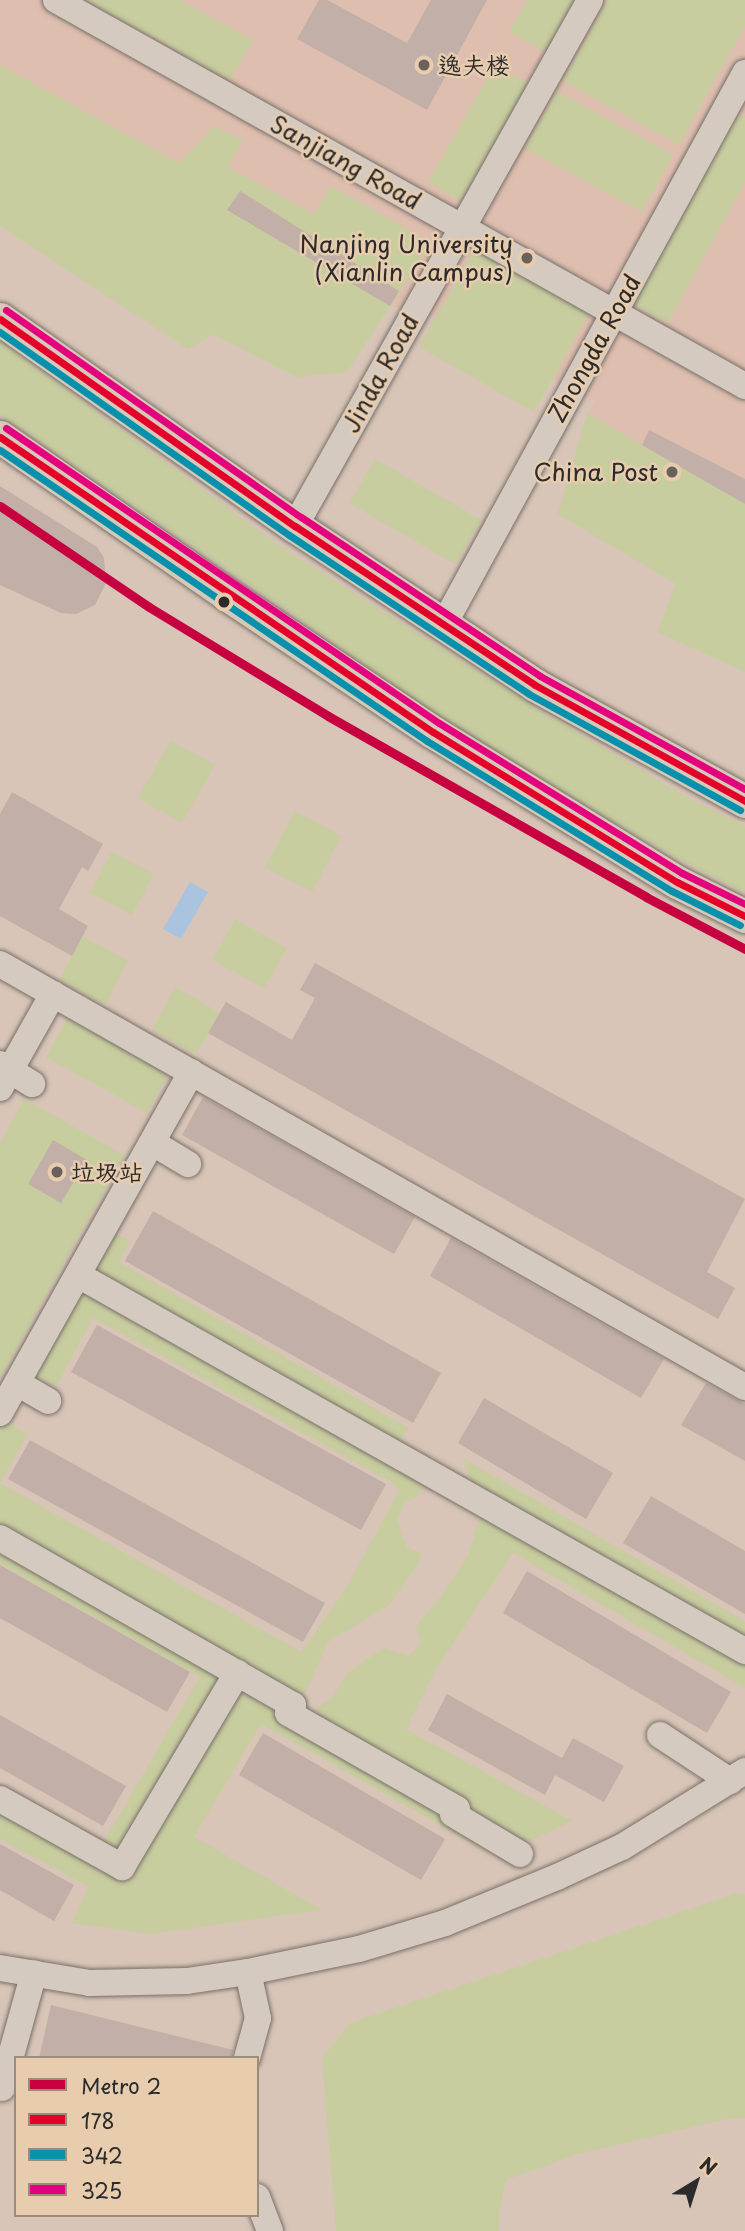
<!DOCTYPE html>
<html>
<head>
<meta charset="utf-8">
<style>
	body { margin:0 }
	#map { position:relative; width:745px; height:2231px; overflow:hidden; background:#d8c5b7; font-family:"Playpen Sans","LXGW WenKai TC",sans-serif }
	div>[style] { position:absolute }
	.built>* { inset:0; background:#debeae }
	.green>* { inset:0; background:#c7cd9f }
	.water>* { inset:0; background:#aac4df }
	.building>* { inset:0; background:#c1afa8 }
	.roads { filter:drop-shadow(0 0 2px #79706a) drop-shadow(0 0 2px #79706a) }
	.minor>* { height:26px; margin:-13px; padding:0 13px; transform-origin:13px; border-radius:13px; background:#d5cac0 }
	.major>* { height:33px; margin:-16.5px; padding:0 16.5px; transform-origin:16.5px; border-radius:16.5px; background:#d5cab7 }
	.bus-1>* { height:7px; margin:-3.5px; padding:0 3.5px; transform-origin:3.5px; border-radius:3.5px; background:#e4002b }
	.bus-2>* { height:7px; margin:-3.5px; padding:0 3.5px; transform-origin:3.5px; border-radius:3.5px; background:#0990ad }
	.bus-3>* { height:7px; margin:-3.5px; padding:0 3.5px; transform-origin:3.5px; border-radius:3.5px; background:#e5007d }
	.metro-1>* { height:9px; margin:-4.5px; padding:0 4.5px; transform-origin:4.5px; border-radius:4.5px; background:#c7003f }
	.dots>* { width:19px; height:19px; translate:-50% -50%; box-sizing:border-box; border:4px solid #e7ccae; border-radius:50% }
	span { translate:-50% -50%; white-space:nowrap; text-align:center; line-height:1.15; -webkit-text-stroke:5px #e7ccae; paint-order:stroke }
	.poi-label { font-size:24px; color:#2b2b2b }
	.left { translate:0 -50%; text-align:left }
	.right { translate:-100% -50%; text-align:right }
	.street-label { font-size:24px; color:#2b2b2b }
	.legend { position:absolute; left:14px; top:2056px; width:245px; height:161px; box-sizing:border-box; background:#e7ccae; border:2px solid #9c8c7a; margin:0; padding:9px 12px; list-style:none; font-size:21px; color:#2b2b2b }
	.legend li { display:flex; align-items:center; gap:14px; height:35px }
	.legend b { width:35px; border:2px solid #9c8c7a }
	.north { position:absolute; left:661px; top:2147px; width:70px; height:70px; -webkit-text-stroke:5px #e7ccae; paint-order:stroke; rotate:38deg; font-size:19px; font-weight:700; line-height:28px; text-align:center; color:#2b2b2b }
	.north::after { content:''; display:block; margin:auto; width:24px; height:32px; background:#2b2b2b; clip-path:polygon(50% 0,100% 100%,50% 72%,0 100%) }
</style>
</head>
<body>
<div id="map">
	<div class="built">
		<div style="clip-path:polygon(0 0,745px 0,745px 504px,587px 413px,595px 402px,436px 317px,390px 306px,0 85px)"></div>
	</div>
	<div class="green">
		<div style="clip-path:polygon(85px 0,180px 0,253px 40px,230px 80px)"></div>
		<div style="clip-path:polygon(527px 0,574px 0,545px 52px,509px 32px)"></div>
		<div style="clip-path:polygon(607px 0,745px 0,745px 26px,679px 145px,563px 81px)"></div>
		<div style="clip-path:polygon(0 65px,179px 163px,214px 126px,243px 140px,228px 167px,314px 214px,331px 186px,432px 243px,347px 372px,296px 377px,213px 334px,188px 349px,0 226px)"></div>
		<div style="clip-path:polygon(495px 65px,528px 84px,461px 201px,428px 182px)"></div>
		<div style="clip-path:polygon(557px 91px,673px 155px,642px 212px,525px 148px)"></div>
		<div style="clip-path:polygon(735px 112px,745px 117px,745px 182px,668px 323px,630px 303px)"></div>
		<div style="clip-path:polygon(475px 248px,589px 314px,534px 412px,419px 347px)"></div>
		<div style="clip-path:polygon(0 341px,284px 549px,543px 712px,690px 799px,745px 826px,745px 893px,678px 859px,450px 727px,312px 627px,0 415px)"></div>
		<div style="clip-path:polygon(587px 413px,745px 504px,745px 672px,657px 632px,676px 584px,558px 514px)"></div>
		<div style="clip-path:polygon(375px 459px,481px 520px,455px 564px,349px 503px)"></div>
		<div style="clip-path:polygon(170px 741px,215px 765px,182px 823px,138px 798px)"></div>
		<div style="clip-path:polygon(295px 811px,341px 836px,312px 892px,265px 867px)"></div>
		<div style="clip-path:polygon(112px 852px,154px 874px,132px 915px,90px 893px)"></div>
		<div style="clip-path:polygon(235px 919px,287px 948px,264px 988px,213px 960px)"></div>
		<div style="clip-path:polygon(82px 936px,128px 961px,105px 1005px,59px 980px)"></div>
		<div style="clip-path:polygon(175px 987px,220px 1013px,196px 1054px,152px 1030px)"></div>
		<div style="clip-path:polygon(68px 1017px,169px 1074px,147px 1113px,46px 1057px)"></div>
		<div style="clip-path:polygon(24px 1099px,124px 1155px,0 1378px,0 1143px)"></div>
		<div style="clip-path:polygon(111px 1231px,130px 1241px,119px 1262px,409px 1428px,401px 1439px,386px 1447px,420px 1467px,424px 1486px,419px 1495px,405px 1503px,397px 1521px,407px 1547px,421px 1553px,419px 1563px,388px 1606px,328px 1642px,306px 1692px,287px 1701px,299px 1719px,331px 1699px,347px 1674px,364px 1661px,385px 1648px,409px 1656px,421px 1643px,416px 1626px,442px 1595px,469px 1553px,484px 1503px,466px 1472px,464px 1459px,745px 1621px,745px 1688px,513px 1553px,434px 1673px,406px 1729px,572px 1821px,530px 1841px,490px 1853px,261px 1724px,194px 1837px,322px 1910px,150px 1934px,72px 1923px,89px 1887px,0 1839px,0 1785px,104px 1841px,200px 1677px,0 1564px,0 1430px,5px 1421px,28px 1434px,0 1483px,301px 1652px,345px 1590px,399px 1491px,393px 1483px,93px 1318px,56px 1387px,31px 1373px)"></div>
		<div style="clip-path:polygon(739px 1893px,745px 1895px,745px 2118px,727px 2119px,578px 2154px,506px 2180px,499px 2213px,499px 2231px,336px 2231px,322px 2058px,350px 2023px)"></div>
	</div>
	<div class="water">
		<div style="clip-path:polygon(190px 882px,208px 892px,181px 939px,163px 929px)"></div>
	</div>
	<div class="building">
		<div style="clip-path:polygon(319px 0,327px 0,407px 43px,431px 0,487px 0,427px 110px,297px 39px)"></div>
		<div style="clip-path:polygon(240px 191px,399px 291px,390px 306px,227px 210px)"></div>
		<div style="clip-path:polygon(649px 430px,745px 479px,745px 504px,642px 445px)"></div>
		<div style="clip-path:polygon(0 486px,97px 547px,104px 558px,106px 583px,95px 605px,76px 614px,61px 613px,0 585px)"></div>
		<div style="clip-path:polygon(12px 792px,103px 844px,88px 871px,82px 867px,59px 909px,88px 926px,72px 956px,0 916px,0 814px)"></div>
		<div style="clip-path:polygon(315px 963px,745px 1199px,707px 1272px,735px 1288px,718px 1319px,208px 1033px,226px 1002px,292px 1040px,315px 998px,300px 990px)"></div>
		<div style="clip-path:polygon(203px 1097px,415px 1217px,394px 1254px,182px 1135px)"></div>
		<div style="clip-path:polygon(53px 1140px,87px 1160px,61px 1203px,28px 1184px)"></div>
		<div style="clip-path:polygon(153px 1211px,441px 1373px,413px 1423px,125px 1261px)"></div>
		<div style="clip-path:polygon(451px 1238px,664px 1359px,641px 1398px,430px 1276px)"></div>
		<div style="clip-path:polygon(97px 1325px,386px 1484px,361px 1530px,71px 1372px)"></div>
		<div style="clip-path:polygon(706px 1383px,745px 1404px,745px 1461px,681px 1425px)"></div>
		<div style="clip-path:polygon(484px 1398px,613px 1473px,586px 1519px,458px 1443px)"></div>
		<div style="clip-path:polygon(30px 1440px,325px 1603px,303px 1642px,8px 1479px)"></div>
		<div style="clip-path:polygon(651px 1496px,745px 1551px,745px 1614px,623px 1543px)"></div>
		<div style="clip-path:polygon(0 1565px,190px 1672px,167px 1712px,0 1618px)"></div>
		<div style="clip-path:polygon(527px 1571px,731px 1692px,707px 1733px,503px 1613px)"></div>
		<div style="clip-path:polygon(447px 1694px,562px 1758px,573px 1738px,624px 1766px,604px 1802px,555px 1775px,545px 1795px,428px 1730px)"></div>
		<div style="clip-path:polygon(0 1715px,126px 1786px,103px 1826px,0 1768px)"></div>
		<div style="clip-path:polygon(263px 1733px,445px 1839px,421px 1880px,239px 1775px)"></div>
		<div style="clip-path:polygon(0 1844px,74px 1885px,54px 1921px,0 1890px)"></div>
		<div style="clip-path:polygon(51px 2005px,233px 2050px,232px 2058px,39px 2058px)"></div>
	</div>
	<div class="roads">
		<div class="minor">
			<div style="left:56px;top:0;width:790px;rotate:29.26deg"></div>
			<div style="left:295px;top:526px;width:603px;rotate:-60.71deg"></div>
			<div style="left:444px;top:624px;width:628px;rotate:-61.35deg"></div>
			<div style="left:0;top:964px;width:857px;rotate:29.59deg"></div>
			<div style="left:0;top:1064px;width:38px;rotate:32deg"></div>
			<div style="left:0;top:1088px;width:108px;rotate:-60.6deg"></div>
			<div style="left:153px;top:1143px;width:41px;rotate:31deg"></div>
			<div style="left:78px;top:1275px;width:766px;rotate:29.41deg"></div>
			<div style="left:17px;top:1383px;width:36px;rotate:30deg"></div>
			<div style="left:0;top:1413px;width:391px;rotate:-60.7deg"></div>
			<div style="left:0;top:1538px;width:337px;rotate:29.7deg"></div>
			<div style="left:293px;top:1705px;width:9px;rotate:122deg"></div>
			<div style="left:288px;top:1713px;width:194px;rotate:29.6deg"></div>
			<div style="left:457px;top:1809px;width:6px;rotate:129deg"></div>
			<div style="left:453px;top:1814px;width:78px;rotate:30.8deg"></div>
			<div style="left:660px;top:1735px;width:84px;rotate:33.3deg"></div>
			<div style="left:0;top:1799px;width:140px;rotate:29.1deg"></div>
			<div style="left:122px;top:1867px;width:226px;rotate:-59.3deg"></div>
			<div style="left:0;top:1968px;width:91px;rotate:9.5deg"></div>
			<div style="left:90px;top:1983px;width:97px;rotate:-1.2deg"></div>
			<div style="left:187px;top:1981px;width:62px;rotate:-8.4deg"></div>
			<div style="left:248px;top:1972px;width:113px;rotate:-11.7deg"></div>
			<div style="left:359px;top:1949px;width:90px;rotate:-16.8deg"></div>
			<div style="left:445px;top:1923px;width:121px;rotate:-22.3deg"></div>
			<div style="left:557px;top:1877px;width:72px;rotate:-24.8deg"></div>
			<div style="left:622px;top:1847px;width:145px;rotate:-31.7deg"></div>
			<div style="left:247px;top:2058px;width:41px;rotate:-74.6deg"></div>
			<div style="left:258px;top:2018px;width:47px;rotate:-102.3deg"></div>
			<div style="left:2px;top:2088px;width:119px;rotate:-74.5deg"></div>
			<div style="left:257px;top:2197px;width:36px;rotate:69deg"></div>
		</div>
		<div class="major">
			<div style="left:0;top:319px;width:360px;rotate:35.1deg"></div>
			<div style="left:295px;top:526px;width:288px;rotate:33.5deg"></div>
			<div style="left:535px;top:685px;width:240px;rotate:28.9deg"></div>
			<div style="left:0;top:437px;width:274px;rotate:34.7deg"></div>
			<div style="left:225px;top:593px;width:250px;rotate:33.8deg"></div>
			<div style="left:433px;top:732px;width:286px;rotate:31.6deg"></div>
			<div style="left:677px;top:882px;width:76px;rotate:26.6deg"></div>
		</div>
	</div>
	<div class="bus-1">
		<div style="left:0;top:319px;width:360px;rotate:35.1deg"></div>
		<div style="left:295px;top:526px;width:288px;rotate:33.5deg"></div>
		<div style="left:535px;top:685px;width:240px;rotate:28.9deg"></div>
		<div style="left:0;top:437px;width:524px;rotate:34.27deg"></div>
		<div style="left:433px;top:732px;width:286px;rotate:31.6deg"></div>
		<div style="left:677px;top:882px;width:76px;rotate:26.6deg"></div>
	</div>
	<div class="bus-2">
		<div style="left:0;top:332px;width:353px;rotate:35.1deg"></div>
		<div style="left:289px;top:535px;width:288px;rotate:33.5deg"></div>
		<div style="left:529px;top:694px;width:241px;rotate:28.8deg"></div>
		<div style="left:0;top:450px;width:517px;rotate:34.27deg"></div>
		<div style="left:427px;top:741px;width:287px;rotate:31.5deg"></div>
		<div style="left:672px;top:891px;width:76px;rotate:26.6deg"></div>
	</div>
	<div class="bus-3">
		<div style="left:6px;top:310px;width:360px;rotate:35.1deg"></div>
		<div style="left:301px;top:517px;width:287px;rotate:33.6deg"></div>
		<div style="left:540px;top:676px;width:234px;rotate:28.9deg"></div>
		<div style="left:6px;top:428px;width:524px;rotate:34.27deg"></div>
		<div style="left:439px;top:723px;width:286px;rotate:31.7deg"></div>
		<div style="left:682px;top:873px;width:70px;rotate:26.2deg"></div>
	</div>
	<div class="metro-1">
		<div style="left:0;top:506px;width:180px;rotate:34.1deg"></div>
		<div style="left:149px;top:607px;width:210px;rotate:31.3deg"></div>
		<div style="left:328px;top:716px;width:366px;rotate:29.6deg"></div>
		<div style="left:646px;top:897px;width:112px;rotate:27.7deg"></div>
	</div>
	<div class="dots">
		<div style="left:424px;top:65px;background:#68615c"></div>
		<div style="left:527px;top:258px;background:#68615c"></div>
		<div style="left:672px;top:472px;background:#68615c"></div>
		<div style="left:224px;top:602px;background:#2b2b2b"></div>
		<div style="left:57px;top:1172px;background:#68615c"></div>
	</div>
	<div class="poi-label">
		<span class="left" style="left:438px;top:65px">逸夫楼</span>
		<span class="right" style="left:513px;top:258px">Nanjing University<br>(Xianlin Campus)</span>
		<span class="right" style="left:658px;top:472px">China Post</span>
		<span class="left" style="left:71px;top:1172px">垃圾站</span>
	</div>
	<div class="street-label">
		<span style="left:346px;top:162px;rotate:29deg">Sanjiang Road</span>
		<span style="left:594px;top:348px;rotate:-61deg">Zhongda Road</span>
		<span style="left:380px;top:373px;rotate:-61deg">Jinda Road</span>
	</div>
	<ul class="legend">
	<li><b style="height:9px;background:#c7003f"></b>Metro 2</li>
	<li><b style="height:9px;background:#e4002b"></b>178</li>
	<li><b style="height:9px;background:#0990ad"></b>342</li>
	<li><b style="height:9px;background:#e5007d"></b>325</li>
	</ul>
	<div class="north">N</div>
</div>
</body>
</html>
